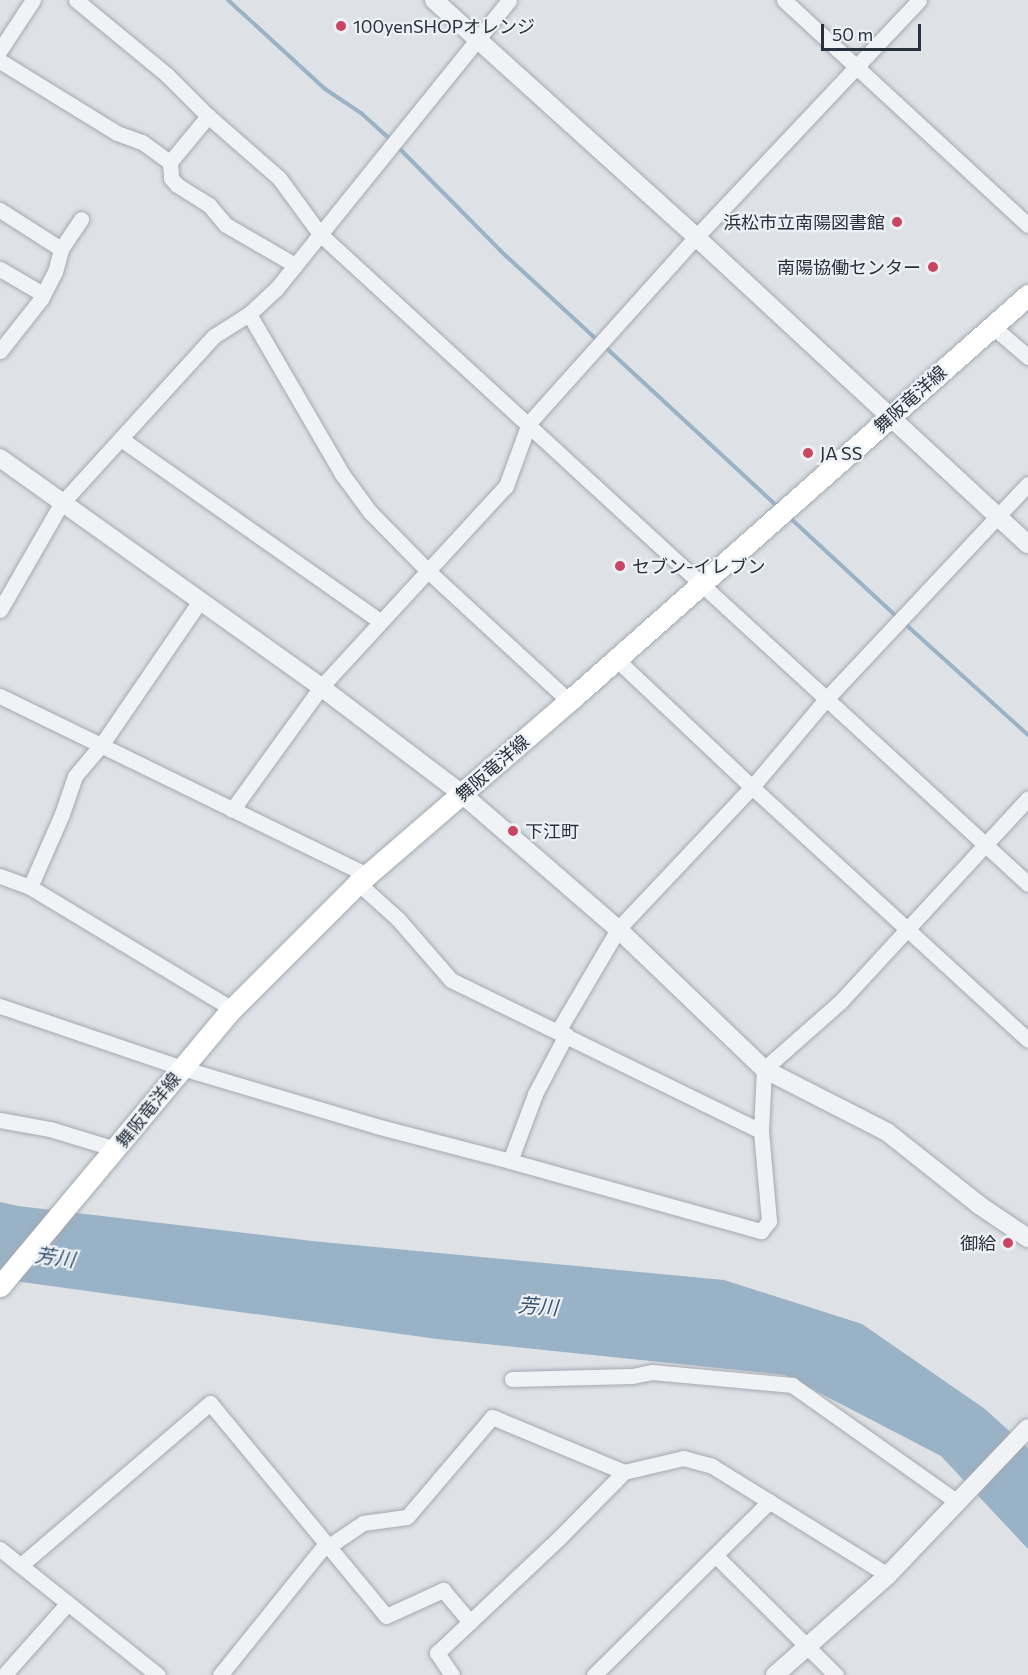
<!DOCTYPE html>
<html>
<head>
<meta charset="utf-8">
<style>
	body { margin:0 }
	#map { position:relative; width:1028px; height:1675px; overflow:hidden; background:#dee2e7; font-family:Commissioner,"Noto Sans JP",sans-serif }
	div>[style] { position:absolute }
	.water>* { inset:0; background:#9ab2c6 }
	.stream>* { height:4px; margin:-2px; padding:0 2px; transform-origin:2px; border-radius:2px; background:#9ab2c6 }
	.roads { filter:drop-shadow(0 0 2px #a4a9b1) drop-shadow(0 0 2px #a4a9b1) }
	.minor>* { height:15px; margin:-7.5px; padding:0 7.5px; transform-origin:7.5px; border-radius:7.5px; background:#f0f2f5 }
	.tertiary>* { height:18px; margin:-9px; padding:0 9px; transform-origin:9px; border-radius:9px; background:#f0f2f5 }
	.secondary>* { height:21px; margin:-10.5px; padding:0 10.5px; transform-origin:10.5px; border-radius:10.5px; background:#fff }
	.dots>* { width:16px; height:16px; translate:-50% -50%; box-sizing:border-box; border:3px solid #edf1f5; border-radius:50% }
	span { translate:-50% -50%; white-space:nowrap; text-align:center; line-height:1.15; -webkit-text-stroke:4.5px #edf1f5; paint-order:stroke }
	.poi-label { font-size:18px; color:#28313d }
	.left { translate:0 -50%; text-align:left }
	.right { translate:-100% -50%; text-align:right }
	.street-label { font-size:18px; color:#28313d }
	.water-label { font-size:20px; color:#34526f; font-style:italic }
	.scale { position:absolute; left:821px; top:24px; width:100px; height:27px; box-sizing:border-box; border:3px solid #28313d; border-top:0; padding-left:8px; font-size:18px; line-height:21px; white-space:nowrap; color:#28313d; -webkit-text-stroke:4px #edf1f5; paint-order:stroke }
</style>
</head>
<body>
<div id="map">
	<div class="water">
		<div style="clip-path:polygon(0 1202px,18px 1206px,312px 1241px,724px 1280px,862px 1324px,985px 1409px,1028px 1448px,1028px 1549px,941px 1456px,785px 1375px,437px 1339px,0 1279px)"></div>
	</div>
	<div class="stream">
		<div style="left:228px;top:0;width:132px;rotate:42.5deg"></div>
		<div style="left:325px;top:89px;width:43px;rotate:33.7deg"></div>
		<div style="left:361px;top:113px;width:40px;rotate:42deg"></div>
		<div style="left:396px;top:145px;width:156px;rotate:45.3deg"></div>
		<div style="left:506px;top:256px;width:124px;rotate:42.7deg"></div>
		<div style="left:603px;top:345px;width:238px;rotate:42.8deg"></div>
		<div style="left:788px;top:516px;width:149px;rotate:42.8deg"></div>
		<div style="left:903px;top:622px;width:169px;rotate:42.1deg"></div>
	</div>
	<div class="roads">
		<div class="minor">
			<div style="left:76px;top:0;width:118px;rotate:39.5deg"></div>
			<div style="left:167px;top:75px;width:58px;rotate:45deg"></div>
			<div style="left:208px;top:116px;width:94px;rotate:41.1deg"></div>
			<div style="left:279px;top:178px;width:69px;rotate:53.8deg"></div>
			<div style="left:320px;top:234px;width:961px;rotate:42.55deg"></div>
			<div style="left:784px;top:0;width:332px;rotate:42.7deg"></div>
			<div style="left:0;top:50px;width:60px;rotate:-56.6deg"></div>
			<div style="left:0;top:61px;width:137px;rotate:31.6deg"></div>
			<div style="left:117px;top:133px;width:27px;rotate:20deg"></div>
			<div style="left:142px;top:142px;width:34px;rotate:36deg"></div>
			<div style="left:170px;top:162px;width:16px;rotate:86deg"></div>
			<div style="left:171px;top:178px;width:9px;rotate:49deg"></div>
			<div style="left:177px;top:185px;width:38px;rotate:32deg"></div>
			<div style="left:209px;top:205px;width:26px;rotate:50deg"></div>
			<div style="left:226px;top:225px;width:80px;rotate:30.1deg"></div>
			<div style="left:170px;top:162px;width:60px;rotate:-50.4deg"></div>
			<div style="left:0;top:210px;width:72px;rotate:32.6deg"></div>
			<div style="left:0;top:269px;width:50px;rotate:30.2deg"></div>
			<div style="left:249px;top:314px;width:185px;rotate:59.8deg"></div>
			<div style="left:342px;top:474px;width:47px;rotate:53.6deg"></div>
			<div style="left:370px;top:512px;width:81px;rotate:45.5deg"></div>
			<div style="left:427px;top:570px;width:193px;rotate:42.7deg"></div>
			<div style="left:992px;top:326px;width:48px;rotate:40.7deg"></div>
			<div style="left:0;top:351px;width:66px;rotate:-51.7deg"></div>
			<div style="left:41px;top:299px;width:30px;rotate:-63deg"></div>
			<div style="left:55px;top:272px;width:24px;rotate:-75deg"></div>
			<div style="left:61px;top:249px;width:36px;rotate:-56deg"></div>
			<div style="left:121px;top:439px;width:317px;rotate:35.1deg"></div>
			<div style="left:0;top:610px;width:122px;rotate:-60.1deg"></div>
			<div style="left:61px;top:504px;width:227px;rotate:-47.7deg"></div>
			<div style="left:214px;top:336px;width:41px;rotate:-32.2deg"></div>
			<div style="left:249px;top:314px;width:37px;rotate:-43deg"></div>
			<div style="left:276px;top:289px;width:371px;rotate:-51.1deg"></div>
			<div style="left:615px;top:658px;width:188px;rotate:43.3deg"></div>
			<div style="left:752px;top:787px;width:374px;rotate:42.5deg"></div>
			<div style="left:0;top:696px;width:408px;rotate:26deg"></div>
			<div style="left:232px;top:810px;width:152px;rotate:-54.1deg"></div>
			<div style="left:321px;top:687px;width:273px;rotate:-47.4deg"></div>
			<div style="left:506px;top:486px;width:67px;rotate:-69.9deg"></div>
			<div style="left:529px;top:423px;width:250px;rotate:-48.1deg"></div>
			<div style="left:696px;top:237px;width:325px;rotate:-46.7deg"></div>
			<div style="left:0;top:876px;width:32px;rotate:20deg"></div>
			<div style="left:30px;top:887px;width:236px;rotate:31.1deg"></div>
			<div style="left:358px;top:883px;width:54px;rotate:42deg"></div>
			<div style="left:398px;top:919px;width:81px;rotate:49deg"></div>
			<div style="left:451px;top:980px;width:345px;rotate:26deg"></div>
			<div style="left:761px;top:1131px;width:62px;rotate:-87.2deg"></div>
			<div style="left:764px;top:1069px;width:103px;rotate:-41.4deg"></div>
			<div style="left:841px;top:1001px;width:276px;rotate:-47.3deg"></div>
			<div style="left:30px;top:887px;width:80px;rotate:-66.3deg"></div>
			<div style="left:62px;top:814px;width:40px;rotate:-71.1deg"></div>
			<div style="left:75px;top:776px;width:42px;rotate:-49.8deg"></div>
			<div style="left:102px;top:744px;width:173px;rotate:-55.6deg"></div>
			<div style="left:0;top:1006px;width:192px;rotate:18.8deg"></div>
			<div style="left:182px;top:1068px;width:202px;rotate:16.6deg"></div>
			<div style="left:376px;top:1126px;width:138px;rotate:14.6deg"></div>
			<div style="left:510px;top:1161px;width:72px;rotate:-69.5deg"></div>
			<div style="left:535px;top:1094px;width:67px;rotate:-62.3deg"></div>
			<div style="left:558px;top:1031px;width:118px;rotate:-59.5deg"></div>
			<div style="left:618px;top:929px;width:195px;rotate:-46.7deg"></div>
			<div style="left:752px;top:787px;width:116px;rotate:-49.9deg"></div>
			<div style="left:827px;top:698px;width:294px;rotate:-46.8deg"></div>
			<div style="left:0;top:1120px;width:51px;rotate:10.2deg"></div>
			<div style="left:50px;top:1129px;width:69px;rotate:16.9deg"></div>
			<div style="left:510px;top:1161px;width:261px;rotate:15.6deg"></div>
			<div style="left:761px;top:1231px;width:13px;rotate:-51deg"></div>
			<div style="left:769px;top:1221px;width:90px;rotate:-95.1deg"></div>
			<div style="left:512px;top:1379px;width:120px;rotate:-1.4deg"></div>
			<div style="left:632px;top:1376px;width:20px;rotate:-11deg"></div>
			<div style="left:652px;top:1372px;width:141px;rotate:5.3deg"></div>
			<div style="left:792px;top:1385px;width:201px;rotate:35.3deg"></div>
			<div style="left:0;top:1549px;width:202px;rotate:38.6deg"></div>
			<div style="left:716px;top:1556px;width:169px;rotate:44.8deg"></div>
			<div style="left:21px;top:1565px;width:249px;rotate:-40.6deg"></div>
			<div style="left:210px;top:1403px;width:276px;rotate:50.4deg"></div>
			<div style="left:386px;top:1616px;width:63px;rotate:-24.5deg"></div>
			<div style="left:443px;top:1590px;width:42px;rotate:49.8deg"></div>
			<div style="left:4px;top:1675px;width:96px;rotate:-48.4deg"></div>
			<div style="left:220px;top:1675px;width:167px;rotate:-51.1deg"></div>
			<div style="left:325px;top:1545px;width:7px;rotate:-8deg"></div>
			<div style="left:332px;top:1544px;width:37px;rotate:-34deg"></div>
			<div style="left:363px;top:1523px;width:44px;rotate:-7.8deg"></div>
			<div style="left:407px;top:1517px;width:131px;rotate:-49.6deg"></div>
			<div style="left:492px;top:1417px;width:143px;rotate:22.6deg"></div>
			<div style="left:452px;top:1675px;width:27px;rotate:-124deg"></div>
			<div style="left:437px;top:1653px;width:168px;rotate:-43.3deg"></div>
			<div style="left:559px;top:1538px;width:93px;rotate:-45.4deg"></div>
			<div style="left:624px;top:1472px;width:61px;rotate:-13.3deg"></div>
			<div style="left:683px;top:1458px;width:30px;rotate:15deg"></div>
			<div style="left:712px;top:1466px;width:207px;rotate:31.8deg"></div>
			<div style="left:594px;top:1675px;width:247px;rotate:-44.7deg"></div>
		</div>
		<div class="tertiary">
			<div style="left:434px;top:0;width:353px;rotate:42.1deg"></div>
			<div style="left:696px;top:237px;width:452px;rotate:42.8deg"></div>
			<div style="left:0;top:458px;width:394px;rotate:35.5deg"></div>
			<div style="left:321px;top:687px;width:177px;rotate:37.2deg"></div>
			<div style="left:462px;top:794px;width:206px;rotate:40.9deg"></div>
			<div style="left:618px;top:929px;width:202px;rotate:43.8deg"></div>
			<div style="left:764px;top:1069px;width:138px;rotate:27.1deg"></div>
			<div style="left:887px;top:1132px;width:117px;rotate:38.4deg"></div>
			<div style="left:979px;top:1205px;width:59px;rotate:34deg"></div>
			<div style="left:775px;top:1675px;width:151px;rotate:-41.5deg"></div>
			<div style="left:888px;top:1575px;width:203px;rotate:-46.4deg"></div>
		</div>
		<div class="secondary">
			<div style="left:0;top:1286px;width:361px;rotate:-50.1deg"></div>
			<div style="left:232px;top:1009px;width:178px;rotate:-45deg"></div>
			<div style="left:358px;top:883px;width:279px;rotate:-40.8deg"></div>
			<div style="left:569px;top:701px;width:613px;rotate:-41.49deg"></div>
		</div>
	</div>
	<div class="dots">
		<div style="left:341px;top:26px;background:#c84662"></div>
		<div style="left:897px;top:222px;background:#c84662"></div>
		<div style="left:933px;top:267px;background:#c84662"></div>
		<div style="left:808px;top:453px;background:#c84662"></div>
		<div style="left:620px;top:566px;background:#c84662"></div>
		<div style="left:513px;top:831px;background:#c84662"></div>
		<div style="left:1008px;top:1243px;background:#c84662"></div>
	</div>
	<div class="poi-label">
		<span class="left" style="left:353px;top:26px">100yenSHOPオレンジ</span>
		<span class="right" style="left:885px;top:222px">浜松市立南陽図書館</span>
		<span class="right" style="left:921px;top:267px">南陽協働センター</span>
		<span class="left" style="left:820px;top:453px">JA SS</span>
		<span class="left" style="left:632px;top:566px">セブン-イレブン</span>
		<span class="left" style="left:525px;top:831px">下江町</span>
		<span class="right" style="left:996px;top:1243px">御給</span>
	</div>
	<div class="street-label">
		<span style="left:910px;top:399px;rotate:-42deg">舞阪竜洋線</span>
		<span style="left:492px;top:768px;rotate:-41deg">舞阪竜洋線</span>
		<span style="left:148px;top:1110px;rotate:-51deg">舞阪竜洋線</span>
	</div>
	<div class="water-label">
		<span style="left:55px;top:1257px;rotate:8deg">芳川</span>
		<span style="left:538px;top:1306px;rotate:4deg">芳川</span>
	</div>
	<div class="scale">50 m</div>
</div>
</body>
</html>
